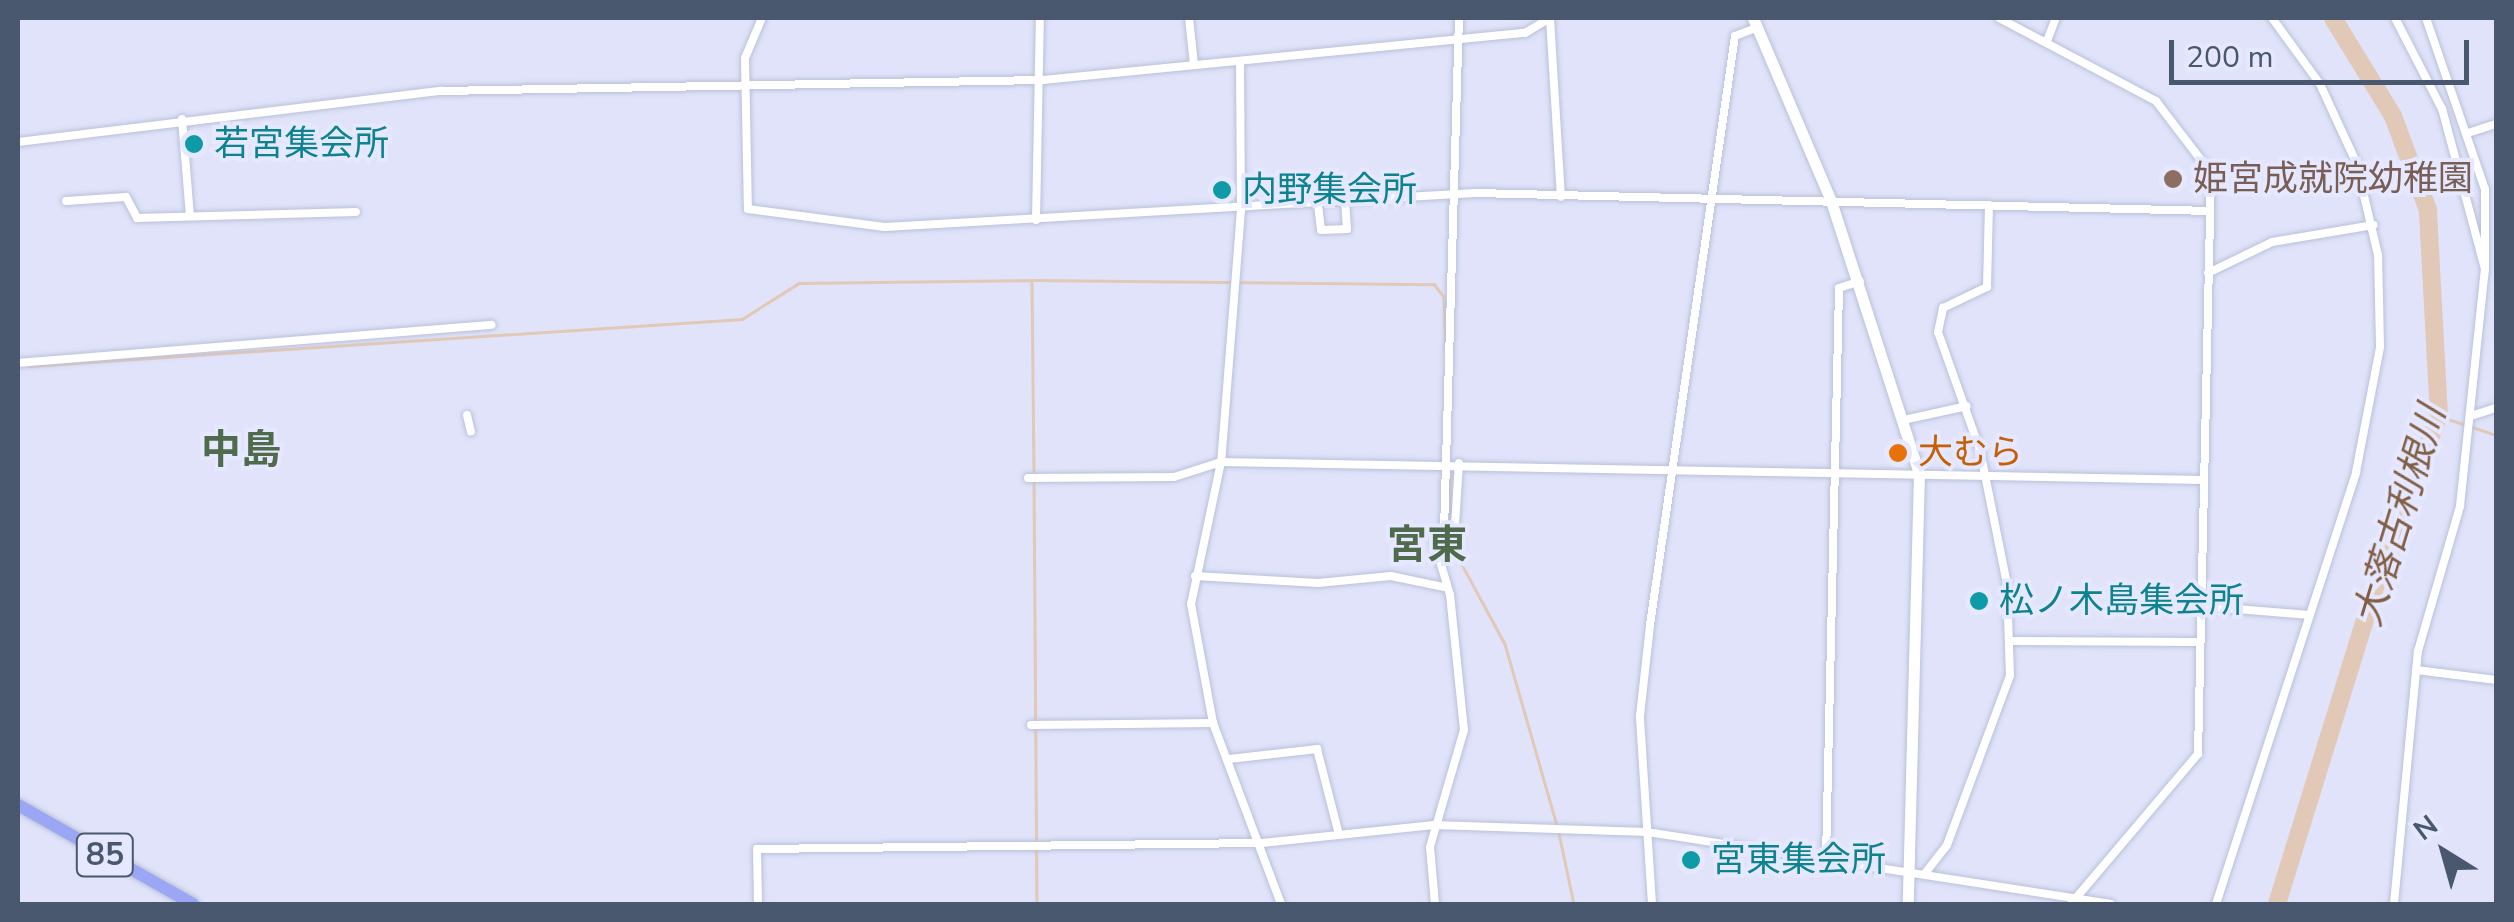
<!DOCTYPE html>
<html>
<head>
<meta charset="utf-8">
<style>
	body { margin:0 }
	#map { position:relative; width:2514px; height:922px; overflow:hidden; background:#e0e3fa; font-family:"Nunito Sans","Noto Sans JP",sans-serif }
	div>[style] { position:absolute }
	.stream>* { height:2.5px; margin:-1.25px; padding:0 1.25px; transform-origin:1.25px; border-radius:1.25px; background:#e2c8b6 }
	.river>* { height:18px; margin:-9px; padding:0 9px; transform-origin:9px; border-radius:9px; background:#e2c8b6 }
	.roads { filter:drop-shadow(0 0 2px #b8c1d8) drop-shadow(0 0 2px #b8c1d8) }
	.street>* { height:8px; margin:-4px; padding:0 4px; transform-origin:4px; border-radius:4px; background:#fff }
	.secondary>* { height:11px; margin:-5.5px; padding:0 5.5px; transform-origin:5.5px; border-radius:5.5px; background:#fff }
	.primary>* { height:12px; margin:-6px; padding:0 6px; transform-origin:6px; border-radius:6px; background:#9ba6f5 }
	.dots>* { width:28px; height:28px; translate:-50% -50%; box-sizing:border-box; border:5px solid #e5e8fe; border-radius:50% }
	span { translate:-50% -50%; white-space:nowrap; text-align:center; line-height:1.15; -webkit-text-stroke:8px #e5e8fe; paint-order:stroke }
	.shield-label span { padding:2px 8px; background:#e5e8fe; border:2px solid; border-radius:8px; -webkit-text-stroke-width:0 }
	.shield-label { font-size:32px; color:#49586f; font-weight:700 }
	.culture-label { font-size:35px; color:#0d838f }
	.left { translate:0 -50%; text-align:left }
	.education-label { font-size:35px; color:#785e54 }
	.food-label { font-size:35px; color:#c56008 }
	.water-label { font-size:38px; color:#815e45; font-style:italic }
	.quarter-label { font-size:40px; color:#4f6b4c; font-weight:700 }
	.frame { position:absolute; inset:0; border:20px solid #49586f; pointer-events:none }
	.north { position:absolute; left:2394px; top:802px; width:100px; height:100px; -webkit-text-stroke:8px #e5e8fe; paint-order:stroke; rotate:323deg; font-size:28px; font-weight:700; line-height:40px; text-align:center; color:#49586f }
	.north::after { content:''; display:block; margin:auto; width:35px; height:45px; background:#49586f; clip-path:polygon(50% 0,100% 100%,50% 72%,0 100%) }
	.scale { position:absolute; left:2169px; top:40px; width:300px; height:45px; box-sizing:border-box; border:5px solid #49586f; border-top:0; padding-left:12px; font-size:30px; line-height:35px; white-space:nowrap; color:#49586f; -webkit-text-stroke:8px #e5e8fe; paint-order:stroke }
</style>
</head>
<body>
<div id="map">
	<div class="stream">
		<div style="left:1032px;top:281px;width:192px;rotate:89.4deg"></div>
		<div style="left:29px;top:366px;width:715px;rotate:-3.77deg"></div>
		<div style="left:742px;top:319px;width:67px;rotate:-32.3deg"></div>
		<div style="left:799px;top:283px;width:233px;rotate:-0.7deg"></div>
		<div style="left:1032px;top:280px;width:402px;rotate:0.6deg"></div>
		<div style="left:1434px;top:284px;width:16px;rotate:52deg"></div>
		<div style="left:1444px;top:297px;width:54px;rotate:87.9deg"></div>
		<div style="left:2439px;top:416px;width:60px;rotate:18.4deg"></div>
		<div style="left:1449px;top:473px;width:73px;rotate:87.6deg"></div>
		<div style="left:1452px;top:546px;width:111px;rotate:61.6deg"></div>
		<div style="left:1505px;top:644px;width:188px;rotate:74deg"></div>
		<div style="left:1034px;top:481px;width:423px;rotate:89.6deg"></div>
		<div style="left:1559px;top:833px;width:73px;rotate:78.1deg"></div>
	</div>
	<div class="river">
		<div style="left:2277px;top:904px;width:389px;rotate:-72.8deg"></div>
		<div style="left:2392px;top:532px;width:125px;rotate:-67.9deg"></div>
		<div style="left:2439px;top:416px;width:206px;rotate:-93.1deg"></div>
		<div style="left:2428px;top:210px;width:100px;rotate:-110.4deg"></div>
		<div style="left:2393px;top:116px;width:115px;rotate:-121.5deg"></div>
	</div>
	<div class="roads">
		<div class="street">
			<div style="left:762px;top:18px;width:43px;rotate:113deg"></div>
			<div style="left:745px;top:58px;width:151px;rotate:88.9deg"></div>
			<div style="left:748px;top:209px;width:138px;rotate:7.5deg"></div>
			<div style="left:885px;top:227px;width:591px;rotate:-3.3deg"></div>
			<div style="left:1475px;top:193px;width:735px;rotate:1.4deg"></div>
			<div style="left:1189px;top:18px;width:47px;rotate:83.9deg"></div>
			<div style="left:1550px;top:18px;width:179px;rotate:86.5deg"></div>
			<div style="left:1999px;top:18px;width:178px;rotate:27.9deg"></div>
			<div style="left:2156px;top:101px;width:91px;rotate:52.6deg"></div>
			<div style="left:2211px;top:173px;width:581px;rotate:91.28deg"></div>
			<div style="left:2198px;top:754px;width:197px;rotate:130.3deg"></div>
			<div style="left:2426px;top:18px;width:181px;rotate:71deg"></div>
			<div style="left:2485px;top:189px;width:76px;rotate:90deg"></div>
			<div style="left:2047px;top:41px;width:25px;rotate:-69deg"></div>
			<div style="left:1240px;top:61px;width:149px;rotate:89.6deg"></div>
			<div style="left:1241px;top:210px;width:253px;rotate:94.5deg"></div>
			<div style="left:1221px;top:462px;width:145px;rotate:101.9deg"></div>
			<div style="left:1191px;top:604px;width:121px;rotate:79.5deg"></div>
			<div style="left:1213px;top:723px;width:193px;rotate:69.4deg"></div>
			<div style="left:182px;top:119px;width:97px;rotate:85.3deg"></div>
			<div style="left:2471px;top:132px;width:26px;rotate:-18deg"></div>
			<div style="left:18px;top:142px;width:426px;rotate:-6.9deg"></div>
			<div style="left:441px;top:91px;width:602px;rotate:-1.05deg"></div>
			<div style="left:1043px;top:80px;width:484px;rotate:-5.6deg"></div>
			<div style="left:1525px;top:33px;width:29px;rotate:-31deg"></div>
			<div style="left:66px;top:201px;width:60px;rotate:-3.8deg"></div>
			<div style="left:126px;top:197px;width:24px;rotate:62deg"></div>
			<div style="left:137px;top:218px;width:219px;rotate:-1.6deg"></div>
			<div style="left:1318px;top:205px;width:25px;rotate:83deg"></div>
			<div style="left:1321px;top:230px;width:26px;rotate:-2deg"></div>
			<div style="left:1347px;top:229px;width:26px;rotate:-94deg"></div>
			<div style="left:1036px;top:220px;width:202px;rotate:-88.9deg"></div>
			<div style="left:2208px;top:273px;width:71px;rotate:-25.8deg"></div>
			<div style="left:2272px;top:242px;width:103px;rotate:-9.5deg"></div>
			<div style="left:18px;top:363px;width:475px;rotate:-4.6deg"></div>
			<div style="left:467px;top:415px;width:17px;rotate:77deg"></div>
			<div style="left:2474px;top:415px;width:23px;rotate:-18deg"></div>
			<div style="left:1908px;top:419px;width:60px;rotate:-12.4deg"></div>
			<div style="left:1028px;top:478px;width:146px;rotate:-0.4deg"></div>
			<div style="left:1174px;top:477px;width:49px;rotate:-17.7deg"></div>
			<div style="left:1221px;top:462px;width:983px;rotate:1.05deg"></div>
			<div style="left:1444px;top:531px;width:513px;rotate:-88.33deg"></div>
			<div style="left:1195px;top:576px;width:123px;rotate:3.3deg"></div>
			<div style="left:1318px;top:583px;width:73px;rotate:-5.5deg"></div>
			<div style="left:1391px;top:576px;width:53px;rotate:11.9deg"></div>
			<div style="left:2200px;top:606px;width:110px;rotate:4.7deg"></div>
			<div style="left:2012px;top:641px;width:187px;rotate:0.3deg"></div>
			<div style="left:2416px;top:670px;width:81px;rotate:7.1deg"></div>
			<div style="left:1031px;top:725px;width:182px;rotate:-0.6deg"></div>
			<div style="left:1229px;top:759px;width:89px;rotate:-6.5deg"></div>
			<div style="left:1317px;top:749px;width:85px;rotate:75.6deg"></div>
			<div style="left:1826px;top:858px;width:570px;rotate:-88.69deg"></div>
			<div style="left:1839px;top:288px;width:22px;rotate:-18deg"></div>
			<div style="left:1926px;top:872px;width:34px;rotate:-52deg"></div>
			<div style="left:1947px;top:845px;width:180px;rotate:-69.6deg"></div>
			<div style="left:2010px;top:676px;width:92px;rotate:-91.9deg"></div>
			<div style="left:2007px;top:584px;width:137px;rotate:-101.4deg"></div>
			<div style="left:1980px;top:450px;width:125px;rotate:-109.6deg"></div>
			<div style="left:1938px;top:332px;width:25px;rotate:-78deg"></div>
			<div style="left:1943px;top:308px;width:49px;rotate:-25.5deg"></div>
			<div style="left:1987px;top:287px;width:82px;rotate:-88.6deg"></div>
			<div style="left:758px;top:904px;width:55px;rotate:-91deg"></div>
			<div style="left:757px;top:849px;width:505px;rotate:-0.68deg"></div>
			<div style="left:1262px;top:843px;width:173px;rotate:-6deg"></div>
			<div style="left:1434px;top:825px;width:213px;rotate:1.9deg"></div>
			<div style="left:1647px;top:832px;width:469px;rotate:8.8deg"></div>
			<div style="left:1435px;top:904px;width:57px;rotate:-95deg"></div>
			<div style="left:1430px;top:847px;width:122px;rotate:-73.8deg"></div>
			<div style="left:1464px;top:730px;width:136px;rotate:-95.9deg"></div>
			<div style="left:1450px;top:595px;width:60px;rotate:-106.3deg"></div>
			<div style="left:1433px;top:537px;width:25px;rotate:-27deg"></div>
			<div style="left:1455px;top:526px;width:63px;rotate:-86.4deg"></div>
			<div style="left:1652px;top:904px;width:188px;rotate:-93.7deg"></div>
			<div style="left:1640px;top:716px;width:92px;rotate:-83.7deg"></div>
			<div style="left:1650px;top:625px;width:595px;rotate:-81.79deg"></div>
			<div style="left:1735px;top:36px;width:22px;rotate:-21deg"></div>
			<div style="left:2216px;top:904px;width:454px;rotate:-72deg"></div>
			<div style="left:2356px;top:472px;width:127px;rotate:-79.1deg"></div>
			<div style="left:2380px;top:347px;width:92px;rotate:-91.2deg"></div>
			<div style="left:2378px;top:255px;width:96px;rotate:-103.3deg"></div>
			<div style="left:2356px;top:162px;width:86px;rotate:-114.8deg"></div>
			<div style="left:2320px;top:84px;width:82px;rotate:-126deg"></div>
			<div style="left:2394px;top:904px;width:254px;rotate:-84.6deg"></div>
			<div style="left:2418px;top:651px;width:151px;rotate:-73.8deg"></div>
			<div style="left:2460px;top:506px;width:238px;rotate:-84deg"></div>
			<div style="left:2485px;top:269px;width:166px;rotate:-105deg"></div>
			<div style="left:2442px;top:109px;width:102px;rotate:-117.3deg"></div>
		</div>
		<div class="secondary">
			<div style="left:1753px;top:18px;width:199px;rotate:66.9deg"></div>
			<div style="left:1831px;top:201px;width:286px;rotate:72.1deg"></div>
			<div style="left:1919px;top:473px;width:431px;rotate:91.5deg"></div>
		</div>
		<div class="primary">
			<div style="left:18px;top:805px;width:201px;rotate:29.5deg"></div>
		</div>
	</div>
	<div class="dots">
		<div style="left:194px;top:144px;background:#0f9aa8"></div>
		<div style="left:2173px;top:179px;background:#8d6e63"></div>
		<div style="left:1222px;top:190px;background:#0f9aa8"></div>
		<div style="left:1898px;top:453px;background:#e8710a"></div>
		<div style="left:1979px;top:601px;background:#0f9aa8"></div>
		<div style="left:1691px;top:860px;background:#0f9aa8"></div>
	</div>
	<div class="shield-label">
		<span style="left:105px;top:855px">85</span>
	</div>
	<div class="culture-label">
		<span class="left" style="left:214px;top:144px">若宮集会所</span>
		<span class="left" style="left:1242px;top:190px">内野集会所</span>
		<span class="left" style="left:1999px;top:601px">松ノ木島集会所</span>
		<span class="left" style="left:1711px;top:860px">宮東集会所</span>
	</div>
	<div class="education-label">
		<span class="left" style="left:2193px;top:179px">姫宮成就院幼稚園</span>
	</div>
	<div class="food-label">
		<span class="left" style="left:1918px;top:453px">大むら</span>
	</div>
	<div class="water-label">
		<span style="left:2400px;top:516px;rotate:-73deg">大落古利根川</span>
	</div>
	<div class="quarter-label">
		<span style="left:241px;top:450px">中島</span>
		<span style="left:1427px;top:545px">宮東</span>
	</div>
	<div class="frame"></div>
	<div class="north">N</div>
	<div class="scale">200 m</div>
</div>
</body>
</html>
